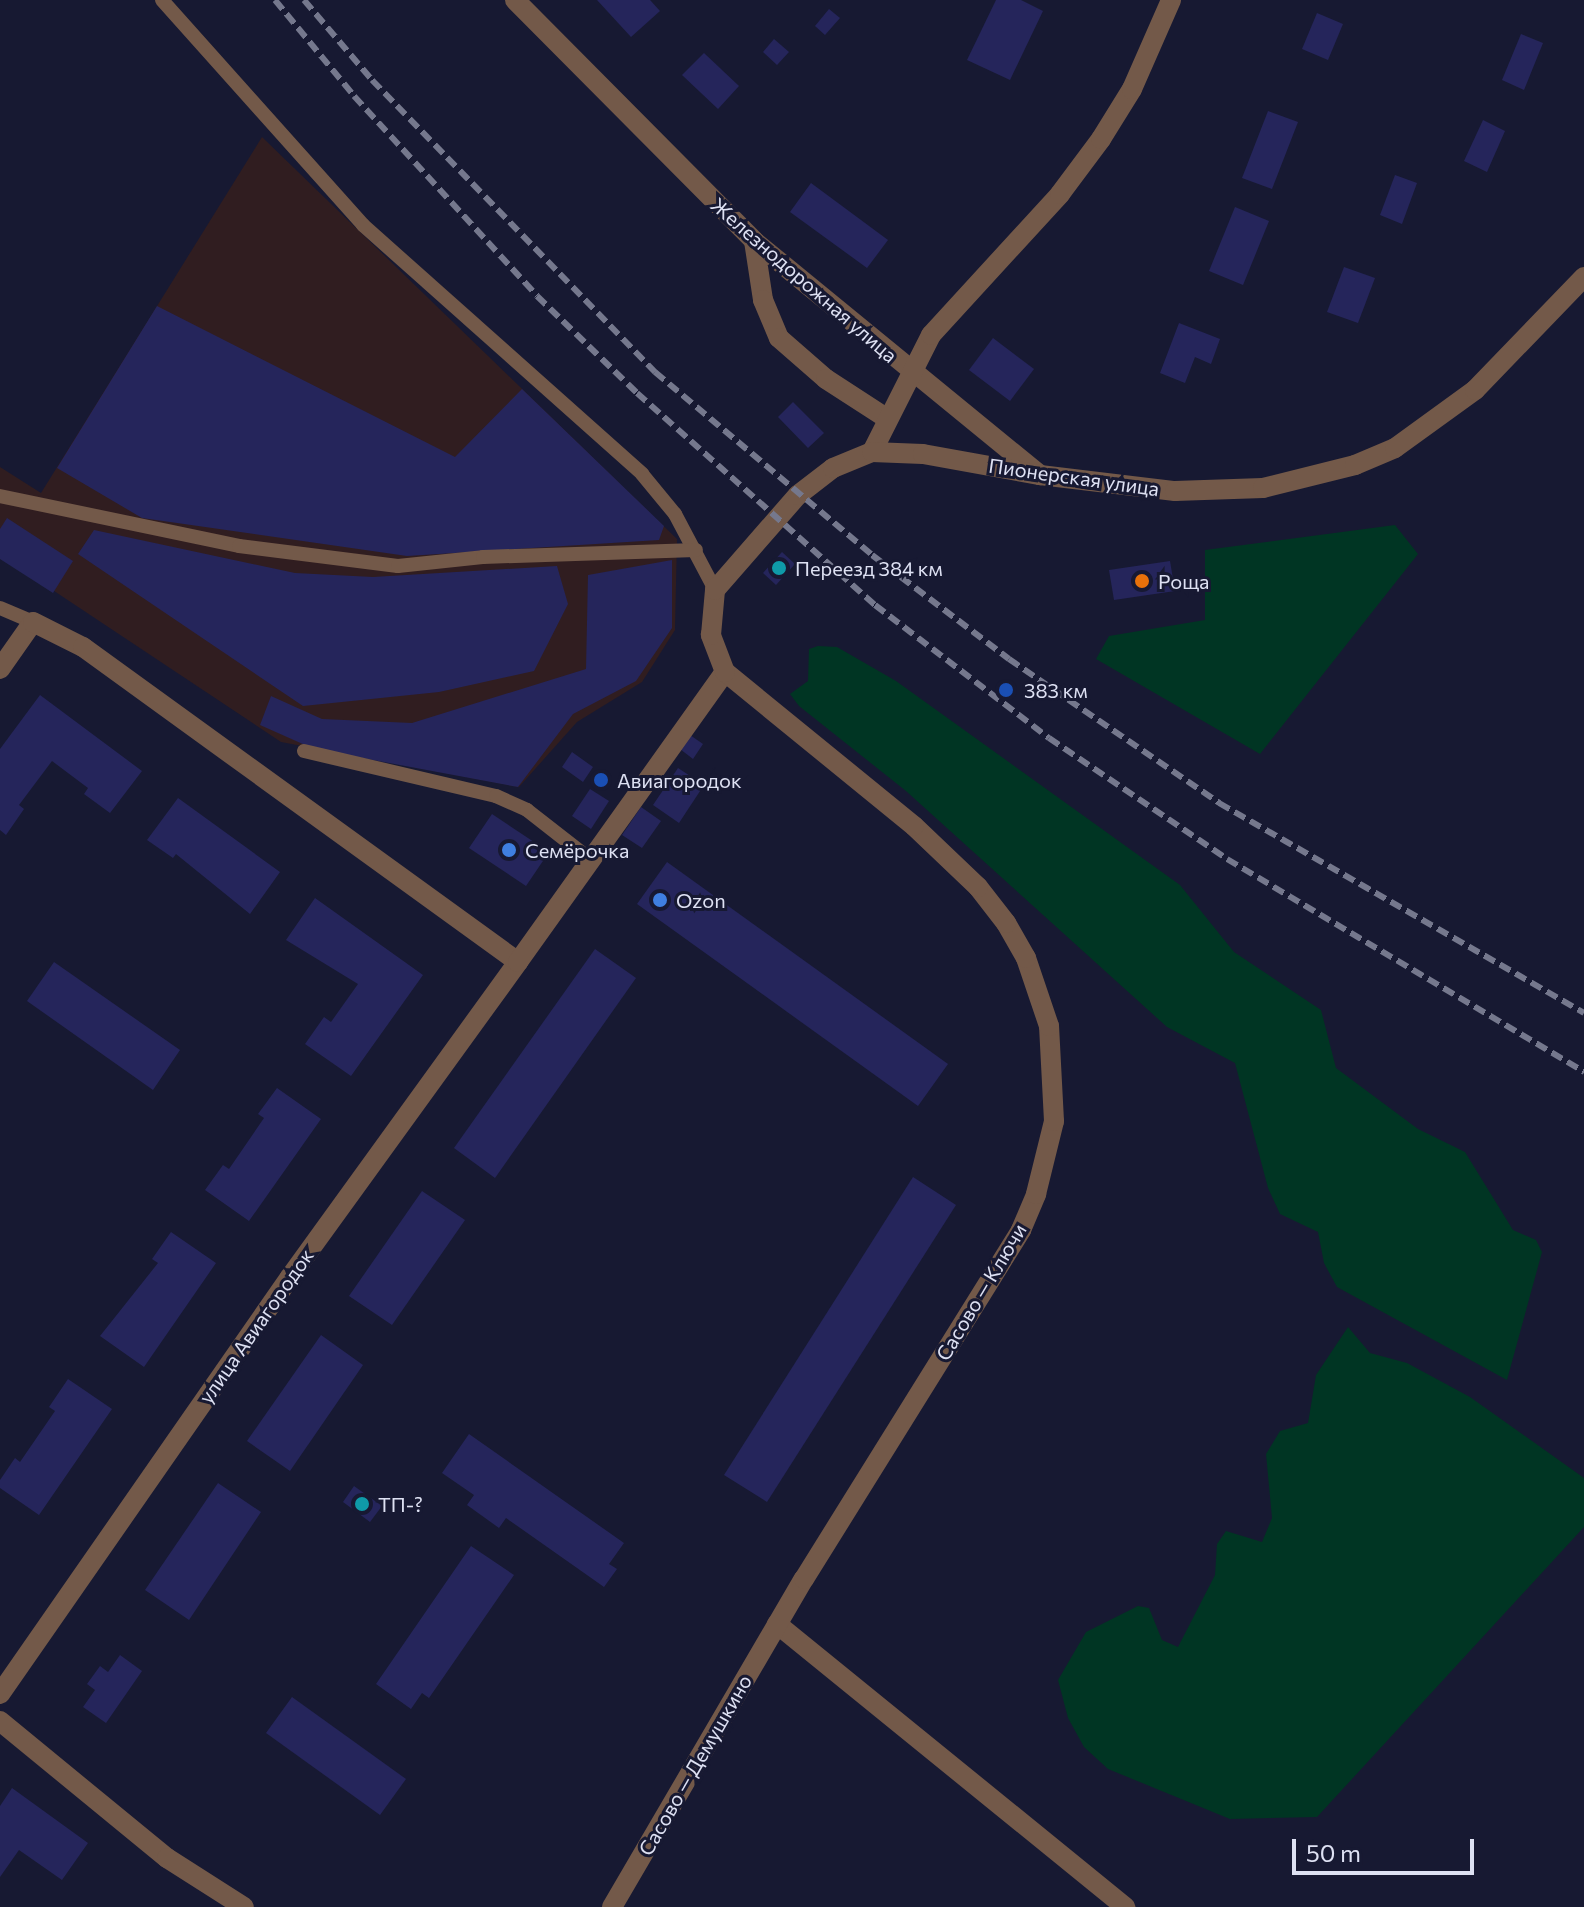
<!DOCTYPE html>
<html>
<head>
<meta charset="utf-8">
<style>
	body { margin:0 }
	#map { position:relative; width:1584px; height:1907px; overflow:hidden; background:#171932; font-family:Commissioner,sans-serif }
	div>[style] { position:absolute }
	.industrial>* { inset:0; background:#301d20 }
	.green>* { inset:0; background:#003523 }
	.building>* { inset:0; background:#25255b }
	.service>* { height:14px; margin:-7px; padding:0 7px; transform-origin:7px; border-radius:7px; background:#735949 }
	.pedestrian>* { height:20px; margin:-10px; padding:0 10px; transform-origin:10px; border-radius:10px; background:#735949 }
	.minor>* { height:20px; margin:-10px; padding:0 10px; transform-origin:10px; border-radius:10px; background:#735949 }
	.tertiary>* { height:20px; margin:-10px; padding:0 10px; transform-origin:10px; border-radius:10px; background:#735949 }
	.rail>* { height:6px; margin-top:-3px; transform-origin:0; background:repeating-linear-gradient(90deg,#75788d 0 12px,transparent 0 18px) }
	.dots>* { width:22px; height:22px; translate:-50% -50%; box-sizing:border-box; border:4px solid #171932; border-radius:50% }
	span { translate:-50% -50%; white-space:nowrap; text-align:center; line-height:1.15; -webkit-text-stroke:6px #171932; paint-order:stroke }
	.street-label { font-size:20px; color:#dee1f3 }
	.poi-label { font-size:20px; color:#dee1f3 }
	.left { translate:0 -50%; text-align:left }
	.scale { position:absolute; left:1292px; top:1839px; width:182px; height:36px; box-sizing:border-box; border:4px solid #dee1f3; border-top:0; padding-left:10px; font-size:24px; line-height:28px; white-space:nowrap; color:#dee1f3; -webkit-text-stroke:6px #171932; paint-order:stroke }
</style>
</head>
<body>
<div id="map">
	<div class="industrial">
		<div style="clip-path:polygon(262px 137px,677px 539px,675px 630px,642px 682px,577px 722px,519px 787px,281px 742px,0 555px,0 467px,41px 493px)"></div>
	</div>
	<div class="green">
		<div style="clip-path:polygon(1395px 525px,1418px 554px,1260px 754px,1096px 659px,1109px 636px,1205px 620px,1205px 550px)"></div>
		<div style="clip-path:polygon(818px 646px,837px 647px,896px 681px,1180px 885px,1234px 952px,1321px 1010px,1336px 1068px,1418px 1129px,1465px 1152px,1513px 1230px,1536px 1240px,1542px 1252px,1507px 1380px,1337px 1287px,1324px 1263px,1318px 1232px,1280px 1214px,1268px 1188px,1235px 1063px,1167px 1027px,906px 791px,799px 706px,790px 694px,808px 681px,809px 649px)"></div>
		<div style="clip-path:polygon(1348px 1327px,1370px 1353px,1407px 1363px,1470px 1397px,1584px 1478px,1584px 1527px,1317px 1817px,1230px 1819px,1108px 1769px,1084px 1747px,1068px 1718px,1058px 1680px,1086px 1632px,1138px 1606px,1149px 1608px,1162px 1640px,1178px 1647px,1215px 1575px,1217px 1544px,1226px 1531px,1262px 1542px,1272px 1518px,1266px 1454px,1280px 1431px,1308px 1423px,1316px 1375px)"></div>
	</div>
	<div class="building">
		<div style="clip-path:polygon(597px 0,650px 0,660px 11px,631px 37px)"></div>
		<div style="clip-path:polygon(996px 0,1021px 0,1043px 11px,1010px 80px,967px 60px)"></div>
		<div style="clip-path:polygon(829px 9px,840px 18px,825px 35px,815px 26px)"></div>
		<div style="clip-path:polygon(1317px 13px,1343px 24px,1328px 60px,1302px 49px)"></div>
		<div style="clip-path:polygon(1521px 34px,1543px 43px,1524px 90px,1502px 80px)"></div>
		<div style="clip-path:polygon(774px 39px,789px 52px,777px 65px,763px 52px)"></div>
		<div style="clip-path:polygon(704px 53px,739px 86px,718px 109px,682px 75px)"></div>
		<div style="clip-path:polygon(1268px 111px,1298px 122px,1272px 189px,1242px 178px)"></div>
		<div style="clip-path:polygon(1483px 120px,1505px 131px,1487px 172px,1464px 161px)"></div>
		<div style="clip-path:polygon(1395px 175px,1417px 183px,1402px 224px,1380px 215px)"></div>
		<div style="clip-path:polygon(811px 183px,888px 240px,867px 268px,790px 212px)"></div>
		<div style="clip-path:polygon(1235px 207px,1269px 221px,1243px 285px,1209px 271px)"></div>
		<div style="clip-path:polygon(1344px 267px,1375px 278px,1358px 323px,1327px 312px)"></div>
		<div style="clip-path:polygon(157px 306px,455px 457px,522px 389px,664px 526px,659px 540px,407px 556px,142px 518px,57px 468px)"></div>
		<div style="clip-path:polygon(1179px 323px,1220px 339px,1211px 364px,1195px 357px,1185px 383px,1160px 373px)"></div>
		<div style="clip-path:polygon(993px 338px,1034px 369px,1010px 401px,969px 370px)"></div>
		<div style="clip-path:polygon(793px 402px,824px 433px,808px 448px,778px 417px)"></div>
		<div style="clip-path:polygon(7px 518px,73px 561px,53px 593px,0 559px,0 529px)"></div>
		<div style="clip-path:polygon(94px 530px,295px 573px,373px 577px,557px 566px,568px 604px,534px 671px,439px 692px,303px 706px,78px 554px)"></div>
		<div style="clip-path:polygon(782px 552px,795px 564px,776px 585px,763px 573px)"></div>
		<div style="clip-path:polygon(672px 560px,672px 628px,636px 681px,573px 714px,518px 787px,314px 749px,260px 725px,271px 696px,322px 719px,412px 723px,586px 669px,588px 575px)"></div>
		<div style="clip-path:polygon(1170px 561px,1175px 591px,1114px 600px,1109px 570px)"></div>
		<div style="clip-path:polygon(40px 695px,142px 771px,110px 813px,84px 794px,88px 788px,52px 761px,19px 805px,24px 809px,6px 835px,0 830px,0 749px)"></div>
		<div style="clip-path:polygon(690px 735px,703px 744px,693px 759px,680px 749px)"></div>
		<div style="clip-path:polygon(572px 752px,593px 767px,583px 782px,562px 767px)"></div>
		<div style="clip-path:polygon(678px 768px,704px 785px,679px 823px,653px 805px)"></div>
		<div style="clip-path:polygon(590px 789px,609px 801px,591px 829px,572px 816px)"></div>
		<div style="clip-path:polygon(178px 798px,280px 872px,250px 914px,176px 854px,173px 858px,147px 840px)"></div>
		<div style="clip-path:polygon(641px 807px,661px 821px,642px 848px,622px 835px)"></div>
		<div style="clip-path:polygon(492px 814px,549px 852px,526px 886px,469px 848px)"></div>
		<div style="clip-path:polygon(667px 862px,948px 1064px,918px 1106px,637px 904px)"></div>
		<div style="clip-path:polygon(315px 898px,423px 975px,351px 1076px,305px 1044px,324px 1017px,331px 1022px,358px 984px,286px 940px)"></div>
		<div style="clip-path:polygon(595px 949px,636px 978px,495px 1178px,454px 1148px)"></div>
		<div style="clip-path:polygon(54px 962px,180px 1050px,153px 1090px,27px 1001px)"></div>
		<div style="clip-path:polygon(277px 1088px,321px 1119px,249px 1221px,205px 1190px,223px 1165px,229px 1169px,264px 1118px,258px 1114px)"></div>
		<div style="clip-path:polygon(913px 1177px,956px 1205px,767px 1502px,724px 1475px)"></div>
		<div style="clip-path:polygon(422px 1191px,465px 1220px,392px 1325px,349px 1296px)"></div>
		<div style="clip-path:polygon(171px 1232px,216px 1263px,144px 1367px,100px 1336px,158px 1263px,152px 1259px)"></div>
		<div style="clip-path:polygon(321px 1335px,363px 1365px,290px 1471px,247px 1441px)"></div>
		<div style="clip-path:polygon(68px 1379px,112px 1409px,39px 1515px,0 1488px,0 1480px,15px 1458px,20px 1462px,55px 1411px,49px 1407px)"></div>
		<div style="clip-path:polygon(469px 1434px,624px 1543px,609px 1564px,617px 1569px,604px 1587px,506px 1518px,499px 1528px,467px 1505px,474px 1495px,442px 1473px)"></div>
		<div style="clip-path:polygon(218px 1483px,261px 1512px,189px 1620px,145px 1590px)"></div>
		<div style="clip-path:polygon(354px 1486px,382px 1506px,370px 1522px,343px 1502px)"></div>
		<div style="clip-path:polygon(471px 1546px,514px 1575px,429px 1698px,422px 1693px,411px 1709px,376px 1684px)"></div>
		<div style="clip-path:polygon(120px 1655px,142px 1671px,106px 1723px,83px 1707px,95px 1690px,87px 1684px,100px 1666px,108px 1672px)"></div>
		<div style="clip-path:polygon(292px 1697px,406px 1779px,380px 1815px,266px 1733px)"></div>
		<div style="clip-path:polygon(12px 1788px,88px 1843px,62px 1880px,19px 1850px,0 1877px,0 1806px)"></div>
	</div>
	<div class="service">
		<div style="left:162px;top:0;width:302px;rotate:48.2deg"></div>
		<div style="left:363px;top:225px;width:374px;rotate:41.7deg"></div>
		<div style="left:642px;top:474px;width:52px;rotate:50.5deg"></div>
		<div style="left:675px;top:514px;width:86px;rotate:62.2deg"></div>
		<div style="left:0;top:496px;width:244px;rotate:11.8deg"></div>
		<div style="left:239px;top:546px;width:160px;rotate:7.2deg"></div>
		<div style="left:398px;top:566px;width:85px;rotate:-6deg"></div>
		<div style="left:483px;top:557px;width:213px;rotate:-1.9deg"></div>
		<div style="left:0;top:608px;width:36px;rotate:23deg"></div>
		<div style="left:304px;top:751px;width:197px;rotate:13.2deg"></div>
		<div style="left:496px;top:796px;width:34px;rotate:24deg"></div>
		<div style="left:527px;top:810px;width:81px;rotate:38deg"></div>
	</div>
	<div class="pedestrian">
		<div style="left:0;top:1694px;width:508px;rotate:-55.18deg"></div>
		<div style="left:290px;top:1277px;width:389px;rotate:-54.1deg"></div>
	</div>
	<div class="minor">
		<div style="left:515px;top:0;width:339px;rotate:45.2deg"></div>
		<div style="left:754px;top:241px;width:370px;rotate:39.3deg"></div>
		<div style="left:754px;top:241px;width:60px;rotate:81.3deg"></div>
		<div style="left:763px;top:300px;width:41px;rotate:67.2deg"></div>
		<div style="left:779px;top:338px;width:62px;rotate:41.1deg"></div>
		<div style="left:826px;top:379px;width:72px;rotate:33deg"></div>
		<div style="left:872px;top:452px;width:131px;rotate:-63.2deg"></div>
		<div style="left:931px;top:335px;width:191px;rotate:-47.5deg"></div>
		<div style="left:1060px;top:194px;width:69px;rotate:-53.3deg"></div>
		<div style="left:1101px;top:139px;width:59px;rotate:-58.2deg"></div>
		<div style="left:1132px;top:89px;width:97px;rotate:-66.3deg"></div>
		<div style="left:0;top:1721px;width:216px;rotate:39.4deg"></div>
		<div style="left:167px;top:1858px;width:91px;rotate:32.5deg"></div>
	</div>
	<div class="tertiary">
		<div style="left:0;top:669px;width:57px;rotate:-54.9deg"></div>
		<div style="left:33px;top:622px;width:56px;rotate:26.6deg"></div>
		<div style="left:83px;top:647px;width:537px;rotate:35.91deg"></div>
		<div style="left:518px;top:962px;width:356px;rotate:-54.5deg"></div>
		<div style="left:777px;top:1624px;width:449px;rotate:39.1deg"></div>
		<div style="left:612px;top:1907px;width:380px;rotate:-59.7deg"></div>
		<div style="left:804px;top:1579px;width:411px;rotate:-58.1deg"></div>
		<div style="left:1021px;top:1230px;width:39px;rotate:-67deg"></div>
		<div style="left:1036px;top:1194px;width:75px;rotate:-76.1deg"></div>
		<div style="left:1054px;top:1121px;width:95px;rotate:-93deg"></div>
		<div style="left:1049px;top:1026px;width:72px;rotate:-108.7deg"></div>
		<div style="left:1026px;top:958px;width:40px;rotate:-119.7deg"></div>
		<div style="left:1006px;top:923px;width:46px;rotate:-127.9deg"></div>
		<div style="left:978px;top:887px;width:88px;rotate:-136.4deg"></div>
		<div style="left:914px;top:826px;width:244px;rotate:-140.8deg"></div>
		<div style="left:725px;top:672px;width:40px;rotate:-111deg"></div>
		<div style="left:711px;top:635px;width:45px;rotate:-84.9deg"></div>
		<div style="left:715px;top:590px;width:126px;rotate:-48.9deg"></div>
		<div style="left:798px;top:495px;width:44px;rotate:-37.6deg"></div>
		<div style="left:833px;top:468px;width:42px;rotate:-22.3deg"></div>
		<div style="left:872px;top:452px;width:51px;rotate:2.2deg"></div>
		<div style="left:923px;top:454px;width:119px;rotate:10.2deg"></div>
		<div style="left:1040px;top:475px;width:136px;rotate:6.8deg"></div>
		<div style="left:1175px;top:491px;width:88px;rotate:-2deg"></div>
		<div style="left:1263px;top:488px;width:95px;rotate:-14deg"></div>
		<div style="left:1355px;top:465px;width:43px;rotate:-23deg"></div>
		<div style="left:1395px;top:448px;width:99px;rotate:-35.9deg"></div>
		<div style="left:1475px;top:390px;width:157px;rotate:-46deg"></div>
	</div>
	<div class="rail">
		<div style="left:275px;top:0;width:124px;rotate:50.5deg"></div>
		<div style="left:354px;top:96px;width:271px;rotate:47.5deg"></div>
		<div style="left:537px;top:296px;width:139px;rotate:44.1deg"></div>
		<div style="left:637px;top:393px;width:319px;rotate:41.7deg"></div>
		<div style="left:875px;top:605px;width:219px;rotate:37.4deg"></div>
		<div style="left:1049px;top:738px;width:215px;rotate:34.2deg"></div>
		<div style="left:1227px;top:859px;width:416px;rotate:30.8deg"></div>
		<div style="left:304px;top:0;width:105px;rotate:49.6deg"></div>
		<div style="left:372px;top:80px;width:407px;rotate:45.9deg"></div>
		<div style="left:655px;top:372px;width:284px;rotate:40.1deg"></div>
		<div style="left:872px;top:555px;width:172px;rotate:37.2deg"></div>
		<div style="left:1009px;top:659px;width:255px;rotate:34.4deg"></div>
		<div style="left:1219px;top:803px;width:421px;rotate:29.9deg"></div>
	</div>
	<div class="dots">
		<div style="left:779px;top:568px;background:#0f9aa8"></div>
		<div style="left:1142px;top:581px;background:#e8710a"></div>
		<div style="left:1006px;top:690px;background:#1a4fb4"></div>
		<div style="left:601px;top:780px;background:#1a4fb4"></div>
		<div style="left:509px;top:850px;background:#3f7fe0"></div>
		<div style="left:660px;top:900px;background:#3f7fe0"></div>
		<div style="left:362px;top:1504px;background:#0f9aa8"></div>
	</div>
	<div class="street-label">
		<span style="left:804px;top:280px;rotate:41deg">Железнодорожная улица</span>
		<span style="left:1074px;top:477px;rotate:8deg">Пионерская улица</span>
		<span style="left:981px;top:1292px;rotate:-59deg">Сасово — Ключи</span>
		<span style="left:256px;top:1326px;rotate:-55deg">улица Авиагородок</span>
		<span style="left:695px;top:1765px;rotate:-60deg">Сасово — Демушкино</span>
	</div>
	<div class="poi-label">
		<span class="left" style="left:795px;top:568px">Переезд 384 км</span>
		<span class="left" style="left:1158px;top:581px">Роща</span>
		<span class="left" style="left:1024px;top:690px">383 км</span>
		<span class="left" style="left:617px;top:780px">Авиагородок</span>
		<span class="left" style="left:525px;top:850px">Семёрочка</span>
		<span class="left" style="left:676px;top:900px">Ozon</span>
		<span class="left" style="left:378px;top:1504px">ТП-?</span>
	</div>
	<div class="scale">50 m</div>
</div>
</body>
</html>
